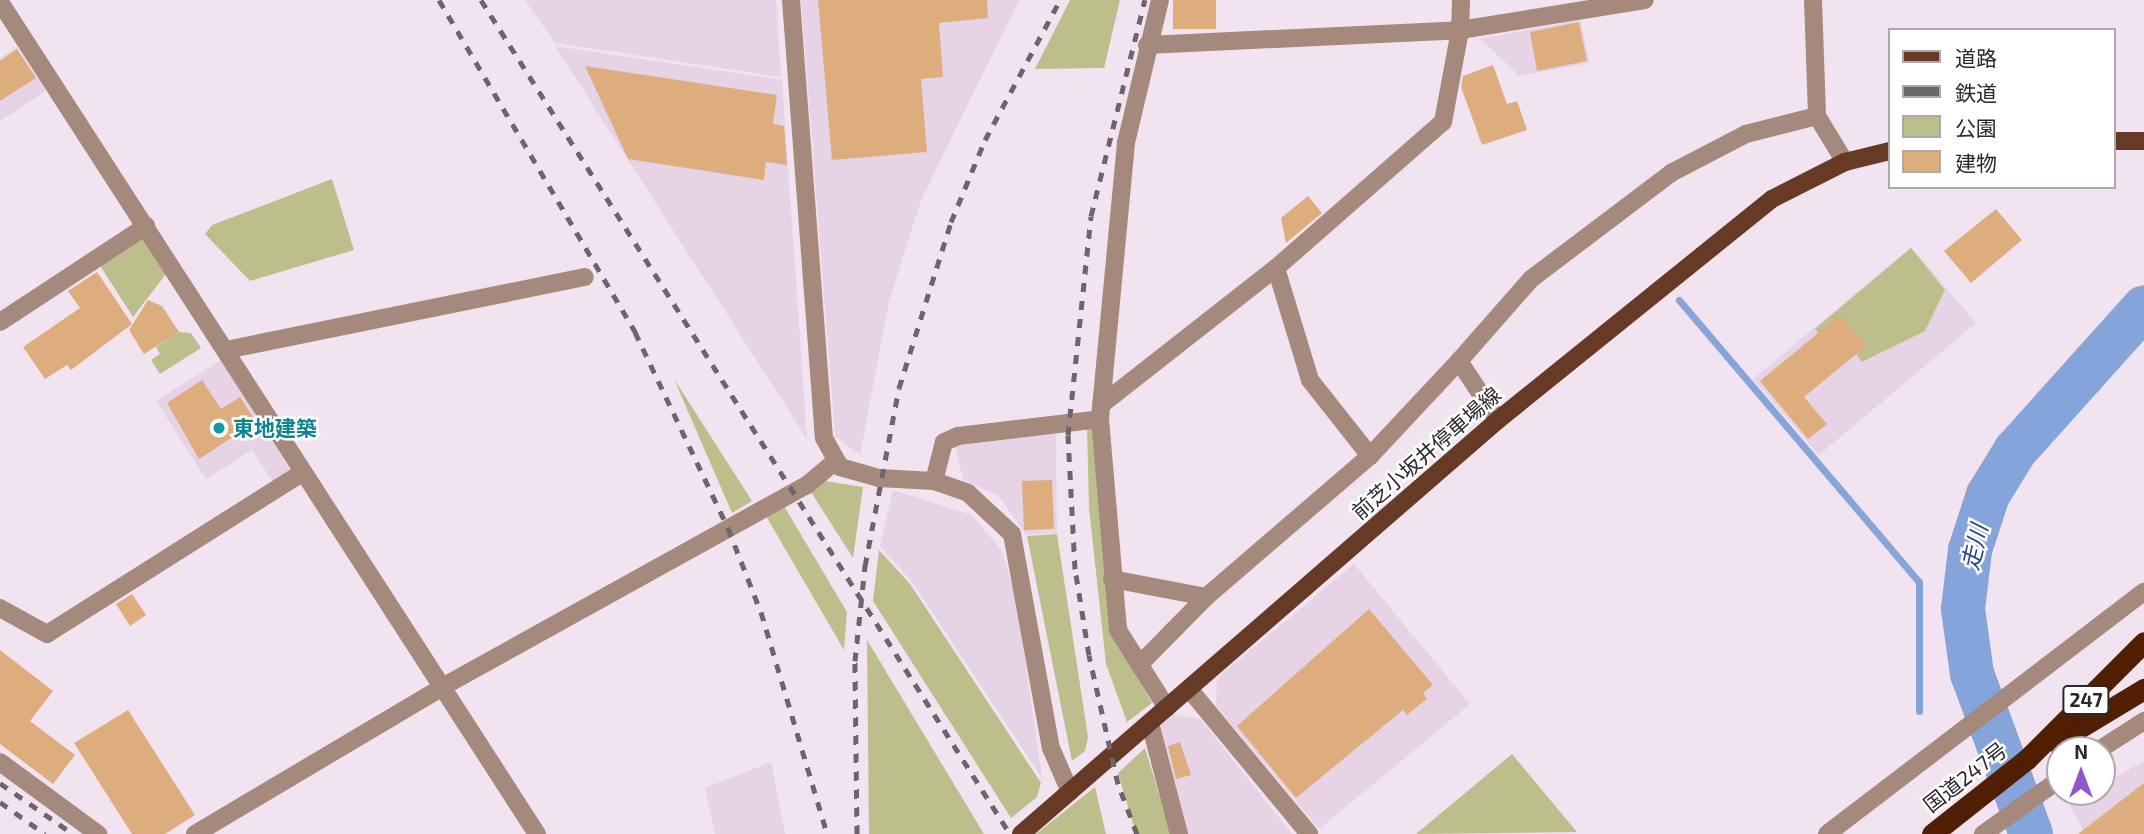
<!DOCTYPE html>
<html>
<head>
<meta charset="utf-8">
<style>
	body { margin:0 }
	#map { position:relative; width:2144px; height:834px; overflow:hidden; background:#f2e3f1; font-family:"Exo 2","Noto Sans JP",sans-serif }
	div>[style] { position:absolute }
	.built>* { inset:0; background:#e7d3e6 }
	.green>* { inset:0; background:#bcbf8c }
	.stream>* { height:7px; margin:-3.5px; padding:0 3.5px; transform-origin:3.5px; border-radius:3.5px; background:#85a4d9 }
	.river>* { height:44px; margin:-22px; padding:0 22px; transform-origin:22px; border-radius:22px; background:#85a4d9 }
	.building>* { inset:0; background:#dead7e }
	.minor>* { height:18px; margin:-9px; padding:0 9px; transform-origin:9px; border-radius:9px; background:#a4897c }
	.major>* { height:18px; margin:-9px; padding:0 9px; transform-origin:9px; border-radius:9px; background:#673a25 }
	.highway>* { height:21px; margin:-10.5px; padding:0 10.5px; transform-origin:10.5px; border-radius:10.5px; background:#501e02 }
	.rail>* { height:5px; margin-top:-2.5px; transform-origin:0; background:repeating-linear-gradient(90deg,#6d656d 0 9px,transparent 0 18px) }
	.dots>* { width:19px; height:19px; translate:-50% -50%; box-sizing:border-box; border:4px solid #fff; border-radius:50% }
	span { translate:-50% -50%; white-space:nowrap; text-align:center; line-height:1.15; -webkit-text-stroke:5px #fff; paint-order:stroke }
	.shield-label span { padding:2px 5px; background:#fff; border:2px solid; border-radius:5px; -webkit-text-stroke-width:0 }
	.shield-label { font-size:19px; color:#2c272c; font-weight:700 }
	.culture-label { font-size:21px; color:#0d838f; font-weight:700 }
	.left { translate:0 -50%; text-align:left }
	.street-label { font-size:21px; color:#2c272c }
	.water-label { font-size:23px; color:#214685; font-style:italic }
	.legend { position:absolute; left:1888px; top:28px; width:228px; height:161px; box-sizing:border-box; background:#fff; border:2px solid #aba9ab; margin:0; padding:9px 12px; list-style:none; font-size:21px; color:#2c272c }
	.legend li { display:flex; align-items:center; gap:14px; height:35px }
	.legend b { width:35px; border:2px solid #aba9ab }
	.north { position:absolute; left:2046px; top:736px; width:70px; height:70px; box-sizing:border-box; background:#fff; border:2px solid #aba9ab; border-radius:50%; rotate:0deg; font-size:19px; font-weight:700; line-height:28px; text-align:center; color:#2c272c }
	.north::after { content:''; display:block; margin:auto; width:24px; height:32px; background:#9155cc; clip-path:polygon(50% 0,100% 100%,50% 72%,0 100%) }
</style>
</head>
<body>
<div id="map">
	<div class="built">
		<div style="clip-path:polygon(525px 0,776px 0,781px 77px,555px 43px)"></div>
		<div style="clip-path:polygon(801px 0,1019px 0,921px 200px,889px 301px,860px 455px,835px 436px)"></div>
		<div style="clip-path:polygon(1580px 20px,1590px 63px,1520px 76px,1480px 39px)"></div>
		<div style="clip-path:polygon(555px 46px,782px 80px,807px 439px)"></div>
		<div style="clip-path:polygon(17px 47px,46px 91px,0 121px,0 58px)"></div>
		<div style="clip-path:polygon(1911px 247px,1976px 323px,1819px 455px,1753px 379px)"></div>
		<div style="clip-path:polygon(221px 360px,293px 474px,275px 485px,252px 450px,206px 479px,156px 401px)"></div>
		<div style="clip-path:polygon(1056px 431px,1057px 533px,1026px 535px,999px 496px,963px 479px,955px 446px)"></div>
		<div style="clip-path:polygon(893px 490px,972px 515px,1002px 551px,1017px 602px,1042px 778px,913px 583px,880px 546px)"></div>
		<div style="clip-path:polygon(1354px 564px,1470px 704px,1319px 829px,1216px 706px,1217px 678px)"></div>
		<div style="clip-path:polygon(1172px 714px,1200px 719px,1292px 834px,1184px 834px,1156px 727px)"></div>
		<div style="clip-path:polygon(2144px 761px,2144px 834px,2085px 834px,2069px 803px,2102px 792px,2102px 785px)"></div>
		<div style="clip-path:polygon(771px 762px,785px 834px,715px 834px,705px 788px)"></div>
	</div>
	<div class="green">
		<div style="clip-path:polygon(1070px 0,1120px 0,1104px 68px,1035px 69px)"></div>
		<div style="clip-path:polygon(332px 179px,354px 250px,250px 281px,205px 234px,212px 225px)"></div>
		<div style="clip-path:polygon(142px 236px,166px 274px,133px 317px,99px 264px)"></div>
		<div style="clip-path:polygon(1911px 248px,1945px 290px,1925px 331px,1862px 362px,1841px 334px,1827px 345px,1815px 329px)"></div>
		<div style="clip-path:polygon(179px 332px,191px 333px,201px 348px,160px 374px,151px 360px,160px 354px,156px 347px)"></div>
		<div style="clip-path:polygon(674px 379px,752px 501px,732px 513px)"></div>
		<div style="clip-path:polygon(1096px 425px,1114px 635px,1152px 703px,1127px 722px,1106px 664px,1089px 508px,1087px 427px)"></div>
		<div style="clip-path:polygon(825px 481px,863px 487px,853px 558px,809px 489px)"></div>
		<div style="clip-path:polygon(781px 501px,847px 612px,844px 650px,763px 511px)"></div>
		<div style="clip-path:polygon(1057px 534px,1088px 737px,1085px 751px,1072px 761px,1027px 536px)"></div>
		<div style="clip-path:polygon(879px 550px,910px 584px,1041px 783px,1037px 797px,1011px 818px,873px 601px)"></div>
		<div style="clip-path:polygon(867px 640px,984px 834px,869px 834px)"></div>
		<div style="clip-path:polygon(1145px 748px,1171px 834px,1136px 834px,1118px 773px)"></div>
		<div style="clip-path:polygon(1512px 754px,1577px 832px,1416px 834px)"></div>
		<div style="clip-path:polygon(1095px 787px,1106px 834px,1036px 834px)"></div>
	</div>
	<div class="stream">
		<div style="left:1679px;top:300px;width:370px;rotate:49.6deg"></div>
		<div style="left:1919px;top:582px;width:129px;rotate:90deg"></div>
	</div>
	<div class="river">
		<div style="left:2031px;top:834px;width:171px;rotate:-110.2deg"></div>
		<div style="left:1972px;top:674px;width:66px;rotate:-97.9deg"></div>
		<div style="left:1963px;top:609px;width:59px;rotate:-83.2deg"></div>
		<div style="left:1970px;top:550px;width:58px;rotate:-71.9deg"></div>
		<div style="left:1988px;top:495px;width:52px;rotate:-58.5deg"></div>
		<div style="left:2015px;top:451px;width:193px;rotate:-48.1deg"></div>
	</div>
	<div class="building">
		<div style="clip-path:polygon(818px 0,987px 0,988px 18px,939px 23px,943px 77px,921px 79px,927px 152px,832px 160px)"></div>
		<div style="clip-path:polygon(1173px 0,1216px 0,1216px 29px,1173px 29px)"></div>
		<div style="clip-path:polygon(1579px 22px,1587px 61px,1537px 71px,1530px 32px)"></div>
		<div style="clip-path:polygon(17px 49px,36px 78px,0 101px,0 61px)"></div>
		<div style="clip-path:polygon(1493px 65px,1507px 104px,1517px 101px,1527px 130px,1482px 145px,1461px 87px,1463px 76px)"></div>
		<div style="clip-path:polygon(585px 66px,777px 95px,773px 124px,784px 126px,787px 165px,766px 162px,764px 180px,628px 159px)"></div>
		<div style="clip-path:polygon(1308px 196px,1322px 213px,1286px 243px,1281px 218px)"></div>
		<div style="clip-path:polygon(1996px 209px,2022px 240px,1971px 283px,1944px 251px)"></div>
		<div style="clip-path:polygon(97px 272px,132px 324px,71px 370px,67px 365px,45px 379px,23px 347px,80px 308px,68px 291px)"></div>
		<div style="clip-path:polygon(148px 300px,162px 306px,179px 332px,144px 354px,129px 330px)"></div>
		<div style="clip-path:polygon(1840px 315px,1866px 346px,1804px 397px,1827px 424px,1808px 439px,1760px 381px)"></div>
		<div style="clip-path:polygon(202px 380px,221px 409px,240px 397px,256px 422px,199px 459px,167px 403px)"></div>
		<div style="clip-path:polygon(1052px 480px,1054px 529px,1024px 530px,1022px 481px)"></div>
		<div style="clip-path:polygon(132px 594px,146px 615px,130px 626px,116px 604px)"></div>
		<div style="clip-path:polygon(1369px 609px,1433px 685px,1423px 693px,1427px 699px,1407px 715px,1403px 710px,1296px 798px,1237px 726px)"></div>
		<div style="clip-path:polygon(0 650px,53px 691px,30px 721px,75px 755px,53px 784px,0 744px)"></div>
		<div style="clip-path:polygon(128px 710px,195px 815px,165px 834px,132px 834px,74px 743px)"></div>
		<div style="clip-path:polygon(1180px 742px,1191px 775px,1176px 779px,1168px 746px)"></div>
		<div style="clip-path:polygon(2144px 783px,2144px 834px,2078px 834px)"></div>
	</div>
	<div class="minor">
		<div style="left:791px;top:0;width:439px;rotate:85.7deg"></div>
		<div style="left:824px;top:438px;width:33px;rotate:61deg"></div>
		<div style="left:840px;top:467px;width:41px;rotate:15.8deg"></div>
		<div style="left:879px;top:478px;width:55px;rotate:3.1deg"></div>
		<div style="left:934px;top:481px;width:36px;rotate:19deg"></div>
		<div style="left:968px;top:493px;width:60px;rotate:43deg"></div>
		<div style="left:1012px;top:534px;width:218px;rotate:79.7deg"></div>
		<div style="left:1051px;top:748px;width:48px;rotate:66.6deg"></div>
		<div style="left:1160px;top:0;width:147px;rotate:103.4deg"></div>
		<div style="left:1126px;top:143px;width:277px;rotate:95.4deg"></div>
		<div style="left:1100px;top:419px;width:212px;rotate:85.1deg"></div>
		<div style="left:1118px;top:630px;width:92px;rotate:57.9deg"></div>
		<div style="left:1813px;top:0;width:116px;rotate:88deg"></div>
		<div style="left:1817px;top:116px;width:54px;rotate:58.7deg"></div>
		<div style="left:0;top:2px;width:990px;rotate:57.16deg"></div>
		<div style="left:1147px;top:45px;width:313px;rotate:-2.7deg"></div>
		<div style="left:1460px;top:30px;width:30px;rotate:-88deg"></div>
		<div style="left:1276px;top:268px;width:117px;rotate:73.1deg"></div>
		<div style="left:1310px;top:380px;width:97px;rotate:51.7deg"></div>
		<div style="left:0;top:322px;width:175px;rotate:-33.3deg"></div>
		<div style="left:226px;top:350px;width:366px;rotate:-11.5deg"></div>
		<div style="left:1101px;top:405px;width:222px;rotate:-38.1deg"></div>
		<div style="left:1276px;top:268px;width:222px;rotate:-41.2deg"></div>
		<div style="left:1443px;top:122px;width:94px;rotate:-79.5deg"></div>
		<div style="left:1460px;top:30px;width:187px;rotate:-9.2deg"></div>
		<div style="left:1498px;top:420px;width:71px;rotate:-123.5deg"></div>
		<div style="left:1459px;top:361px;width:109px;rotate:-48.7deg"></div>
		<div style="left:1531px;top:279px;width:176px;rotate:-37.1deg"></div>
		<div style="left:1671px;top:173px;width:85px;rotate:-27.5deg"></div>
		<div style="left:1746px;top:134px;width:73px;rotate:-14.2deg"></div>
		<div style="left:934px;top:481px;width:40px;rotate:-75.6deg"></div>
		<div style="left:944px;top:442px;width:15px;rotate:-23deg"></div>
		<div style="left:958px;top:436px;width:143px;rotate:-6.8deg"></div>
		<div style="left:1112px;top:579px;width:96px;rotate:10.8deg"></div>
		<div style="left:0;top:608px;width:54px;rotate:29deg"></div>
		<div style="left:47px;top:634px;width:303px;rotate:-32.3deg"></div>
		<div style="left:1141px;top:663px;width:93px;rotate:-45.4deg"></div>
		<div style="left:1206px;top:597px;width:216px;rotate:-40.7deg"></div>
		<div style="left:1370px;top:456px;width:130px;rotate:-46.9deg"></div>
		<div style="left:1190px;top:690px;width:187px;rotate:50.4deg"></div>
		<div style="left:1150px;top:723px;width:115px;rotate:75.4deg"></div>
		<div style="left:2099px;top:750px;width:54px;rotate:-32.8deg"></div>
		<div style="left:0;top:762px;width:122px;rotate:36.3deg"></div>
		<div style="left:195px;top:834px;width:290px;rotate:-30.7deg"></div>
		<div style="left:444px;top:686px;width:415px;rotate:-29deg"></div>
		<div style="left:807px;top:485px;width:34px;rotate:-40deg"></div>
		<div style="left:1827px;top:834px;width:399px;rotate:-37.4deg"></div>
		<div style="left:1983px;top:834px;width:95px;rotate:-35.5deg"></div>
	</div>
	<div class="major">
		<div style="left:2114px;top:141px;width:30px"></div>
		<div style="left:1021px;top:834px;width:632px;rotate:-40.96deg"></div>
		<div style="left:1498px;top:420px;width:352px;rotate:-38.9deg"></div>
		<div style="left:1772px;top:199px;width:82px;rotate:-26.9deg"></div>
		<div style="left:1845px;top:162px;width:46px;rotate:-13.7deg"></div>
	</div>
	<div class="highway">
		<div style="left:2056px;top:742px;width:103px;rotate:-31.1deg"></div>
		<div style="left:1932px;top:834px;width:121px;rotate:-38.3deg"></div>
		<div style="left:2027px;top:759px;width:165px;rotate:-45deg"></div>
	</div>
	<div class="rail">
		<div style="left:439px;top:0;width:386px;rotate:59.4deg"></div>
		<div style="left:635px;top:332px;width:217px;rotate:64.6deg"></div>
		<div style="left:728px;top:528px;width:90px;rotate:68.6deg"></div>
		<div style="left:761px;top:612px;width:232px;rotate:73.4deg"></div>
		<div style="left:481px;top:0;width:988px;rotate:57.61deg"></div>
		<div style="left:0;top:783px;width:89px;rotate:34.9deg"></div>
		<div style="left:0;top:802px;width:55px;rotate:35.4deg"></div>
		<div style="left:857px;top:834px;width:173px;rotate:-90.7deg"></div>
		<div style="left:855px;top:661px;width:96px;rotate:-84deg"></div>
		<div style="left:865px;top:566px;width:181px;rotate:-79.2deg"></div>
		<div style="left:899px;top:388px;width:174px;rotate:-72.6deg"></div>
		<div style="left:951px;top:222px;width:89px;rotate:-67.5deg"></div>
		<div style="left:985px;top:140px;width:159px;rotate:-61.8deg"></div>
		<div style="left:1137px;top:834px;width:53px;rotate:-110.8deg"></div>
		<div style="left:1118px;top:784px;width:132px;rotate:-102.7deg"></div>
		<div style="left:1089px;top:655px;width:87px;rotate:-99.2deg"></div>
		<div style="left:1075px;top:569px;width:134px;rotate:-93deg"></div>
		<div style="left:1068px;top:435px;width:220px;rotate:-84deg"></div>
		<div style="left:1091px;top:216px;width:223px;rotate:-76deg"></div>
	</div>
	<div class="dots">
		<div style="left:219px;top:428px;background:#0f9aa8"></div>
	</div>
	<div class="shield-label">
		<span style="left:2086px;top:700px">247</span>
	</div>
	<div class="culture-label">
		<span class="left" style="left:233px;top:428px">東地建築</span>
	</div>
	<div class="street-label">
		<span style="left:1426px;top:453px;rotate:-41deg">前芝小坂井停車場線</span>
		<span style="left:1965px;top:777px;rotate:-38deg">国道247号</span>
	</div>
	<div class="water-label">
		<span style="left:1974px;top:547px;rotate:-77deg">走川</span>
	</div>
	<ul class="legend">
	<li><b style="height:9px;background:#673a25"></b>道路</li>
	<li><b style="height:9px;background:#6d656d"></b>鉄道</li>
	<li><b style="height:19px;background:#bcbf8c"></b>公園</li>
	<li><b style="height:19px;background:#dead7e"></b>建物</li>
	</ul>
	<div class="north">N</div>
</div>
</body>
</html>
